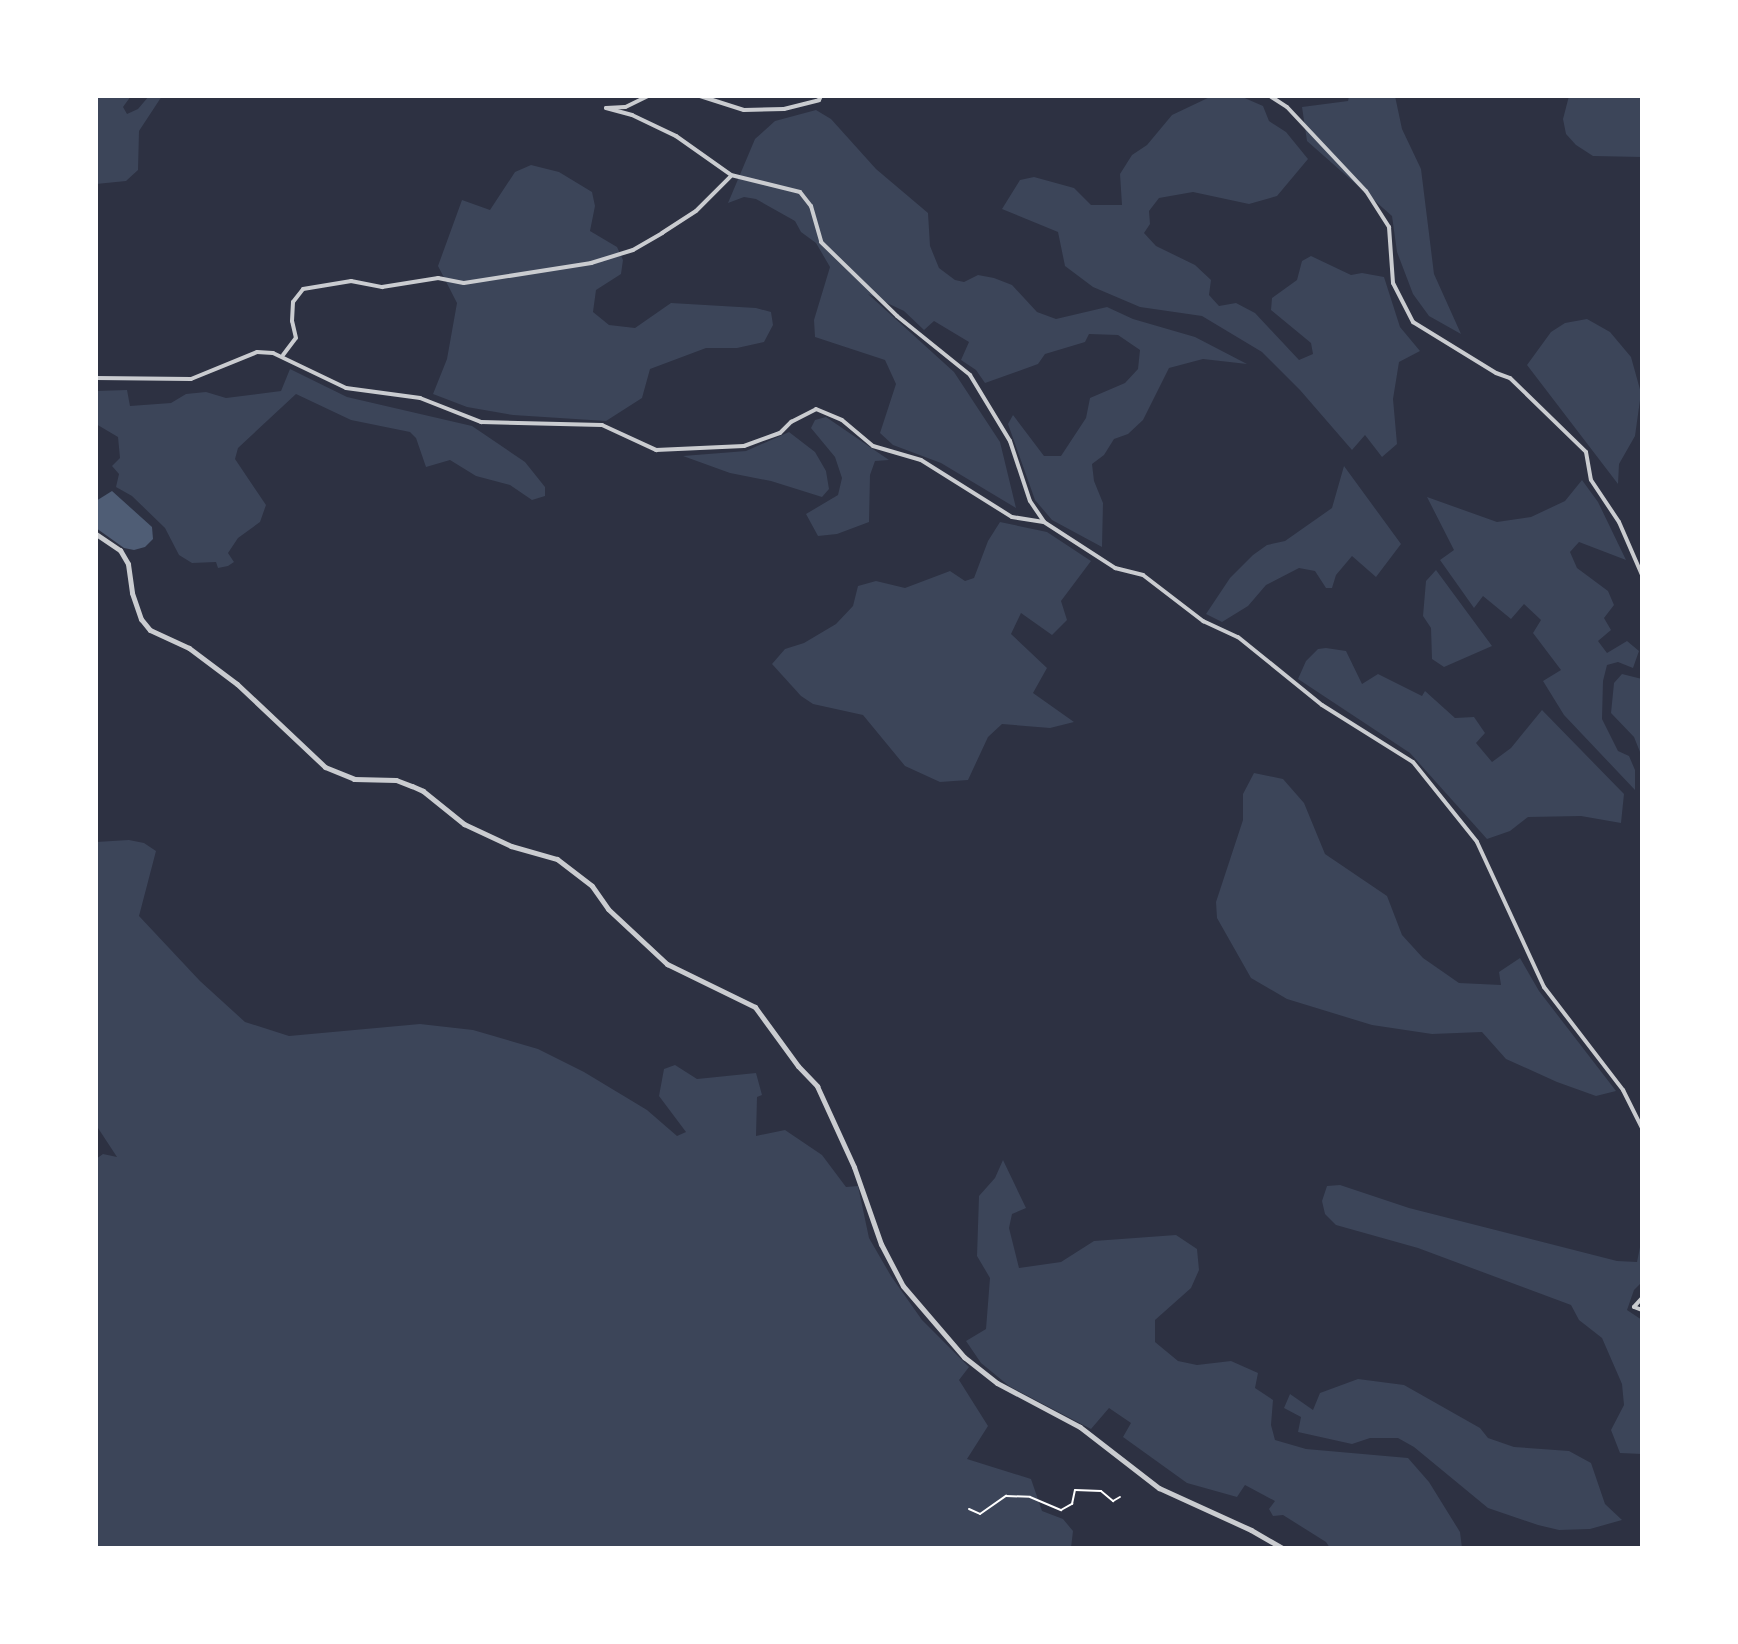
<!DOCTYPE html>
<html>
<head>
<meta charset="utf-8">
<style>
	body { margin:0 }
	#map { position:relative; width:1738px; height:1644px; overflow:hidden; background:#2d3142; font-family:"PT Sans",sans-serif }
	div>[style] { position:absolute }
	.green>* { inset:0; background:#3c4559 }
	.water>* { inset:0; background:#4f5d75 }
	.path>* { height:2px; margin:-1px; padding:0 1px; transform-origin:1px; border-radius:1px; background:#fff }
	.minor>* { height:4px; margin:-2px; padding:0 2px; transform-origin:2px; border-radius:2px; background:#caccd0 }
	.tertiary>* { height:5px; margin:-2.5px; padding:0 2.5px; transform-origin:2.5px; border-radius:2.5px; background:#caccd0 }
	span { translate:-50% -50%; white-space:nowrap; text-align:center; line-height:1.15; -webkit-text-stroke:7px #fff; paint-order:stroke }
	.frame { position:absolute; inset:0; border:98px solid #fff; pointer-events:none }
</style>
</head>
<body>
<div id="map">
	<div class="green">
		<div style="clip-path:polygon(96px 96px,131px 96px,123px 107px,127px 114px,138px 109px,149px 96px,162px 96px,139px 131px,138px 170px,126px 181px,96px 184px)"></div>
		<div style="clip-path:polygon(1212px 96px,1240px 96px,1263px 106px,1269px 121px,1286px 132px,1308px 159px,1277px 196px,1249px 204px,1193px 192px,1159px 198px,1149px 211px,1150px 224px,1144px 233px,1156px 246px,1195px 265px,1211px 280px,1209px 295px,1219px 306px,1236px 303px,1255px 313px,1299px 360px,1313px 354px,1311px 343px,1271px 310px,1272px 298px,1297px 280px,1302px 261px,1311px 256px,1351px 275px,1362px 273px,1384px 277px,1400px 327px,1420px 351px,1399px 362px,1393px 399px,1397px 444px,1382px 457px,1365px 435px,1352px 450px,1300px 390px,1262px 352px,1202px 316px,1140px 307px,1093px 287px,1065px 266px,1058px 232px,1002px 209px,1020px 180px,1034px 177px,1074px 188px,1091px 205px,1122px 205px,1120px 174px,1132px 155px,1147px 145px,1172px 115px)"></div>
		<div style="clip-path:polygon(1349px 96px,1395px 96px,1402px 129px,1421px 169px,1434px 274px,1461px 334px,1429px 316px,1413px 294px,1397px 252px,1392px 216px,1307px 141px,1302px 107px,1348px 101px)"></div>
		<div style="clip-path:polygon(1569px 96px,1642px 96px,1642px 157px,1593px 156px,1576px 145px,1566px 134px,1563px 119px)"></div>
		<div style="clip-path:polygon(816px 110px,831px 119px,876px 169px,928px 213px,930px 246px,939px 268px,955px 280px,964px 282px,978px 275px,994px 278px,1012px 285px,1037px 312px,1056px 319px,1107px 307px,1133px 319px,1195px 337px,1247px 364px,1203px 359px,1169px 368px,1143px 420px,1128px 434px,1114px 439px,1104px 455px,1092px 464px,1094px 481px,1103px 503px,1102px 547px,1052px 520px,1035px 500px,1008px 424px,1013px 415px,1044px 456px,1061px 456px,1086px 418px,1090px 398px,1125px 383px,1138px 369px,1140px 350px,1118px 335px,1089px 334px,1085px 342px,1045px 354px,1038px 364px,985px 383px,976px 370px,961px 360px,969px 342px,934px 321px,924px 330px,904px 311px,868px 294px,954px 372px,1000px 442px,1016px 508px,941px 463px,893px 445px,880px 433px,896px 384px,885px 360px,815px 337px,814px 320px,830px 267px,816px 243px,801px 232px,795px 221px,756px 199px,744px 197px,728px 203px,755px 139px,775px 121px)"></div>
		<div style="clip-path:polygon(531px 165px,559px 172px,592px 192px,595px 206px,590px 231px,617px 247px,623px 260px,621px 274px,596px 290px,593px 312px,609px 325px,635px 328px,671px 303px,756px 308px,771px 312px,773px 325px,764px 342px,737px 348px,706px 348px,650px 369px,642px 398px,606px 421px,513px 415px,467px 407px,433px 394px,447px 359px,457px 303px,438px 266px,462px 200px,490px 210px,515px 172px)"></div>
		<div style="clip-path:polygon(1587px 319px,1610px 332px,1631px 357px,1641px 393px,1635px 436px,1619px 464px,1618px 484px,1527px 365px,1551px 332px,1565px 323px)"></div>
		<div style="clip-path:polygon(290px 369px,347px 397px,472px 426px,525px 462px,545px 487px,545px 496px,532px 500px,510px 485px,476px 476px,450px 460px,426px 467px,416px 438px,410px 432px,351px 420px,296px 394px,238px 448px,235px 459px,266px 505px,260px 522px,238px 538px,228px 553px,234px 562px,228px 566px,218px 568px,216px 562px,192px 563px,179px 555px,165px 528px,132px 496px,116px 487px,119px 474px,112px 466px,120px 458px,118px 437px,96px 424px,96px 391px,127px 390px,130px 406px,171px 403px,186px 394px,206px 392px,226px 398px,281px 391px)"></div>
		<div style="clip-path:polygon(826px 417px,889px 460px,875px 461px,870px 475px,869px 522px,837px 534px,818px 536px,806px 514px,838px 495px,842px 478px,835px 457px,811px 428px,815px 420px)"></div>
		<div style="clip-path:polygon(789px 432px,815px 452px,826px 471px,829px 489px,822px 497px,771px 481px,730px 473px,683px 456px,746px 451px)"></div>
		<div style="clip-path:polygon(1344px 466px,1401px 544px,1376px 577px,1352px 556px,1336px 575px,1332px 588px,1326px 588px,1315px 571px,1299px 568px,1266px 585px,1248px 606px,1222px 622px,1206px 614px,1230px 578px,1253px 555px,1267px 545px,1285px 541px,1332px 508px)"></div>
		<div style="clip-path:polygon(1582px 480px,1598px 502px,1626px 560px,1579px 542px,1570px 552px,1577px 568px,1608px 591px,1614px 605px,1604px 618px,1611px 630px,1598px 641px,1607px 653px,1627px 641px,1639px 651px,1633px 668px,1618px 662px,1607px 665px,1603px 681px,1602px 719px,1618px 751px,1629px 756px,1635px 770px,1635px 790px,1564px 715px,1543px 681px,1561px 670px,1533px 633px,1541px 620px,1524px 604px,1511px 619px,1483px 596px,1474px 608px,1440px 560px,1454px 550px,1427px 497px,1497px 522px,1531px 517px,1565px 501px)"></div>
		<div style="clip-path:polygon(1000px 522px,1047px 532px,1091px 561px,1061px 601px,1067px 620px,1052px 635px,1021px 613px,1011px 634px,1047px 668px,1033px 693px,1074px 722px,1050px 728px,1002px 724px,988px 737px,968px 780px,940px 782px,905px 766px,863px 715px,813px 704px,801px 696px,772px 664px,785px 649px,804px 643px,836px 624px,853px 606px,858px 586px,876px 581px,905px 588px,950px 571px,965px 581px,974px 578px,988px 541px)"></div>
		<div style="clip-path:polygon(1436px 570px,1492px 646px,1444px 667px,1432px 659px,1431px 628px,1423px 616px,1426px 581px)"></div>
		<div style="clip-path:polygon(1326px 648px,1346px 651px,1362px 684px,1378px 674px,1422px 696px,1425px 691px,1455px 718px,1474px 717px,1485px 733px,1476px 743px,1492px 762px,1511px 748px,1542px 710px,1624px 794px,1621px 823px,1581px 816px,1528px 817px,1510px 831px,1487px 839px,1410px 753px,1298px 679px,1306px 661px,1318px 649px)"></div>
		<div style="clip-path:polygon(1622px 674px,1642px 679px,1642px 757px,1634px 737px,1611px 713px,1614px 683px)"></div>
		<div style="clip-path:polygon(1254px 773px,1283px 779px,1304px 803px,1325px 854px,1387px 896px,1402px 935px,1423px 958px,1459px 983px,1501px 985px,1499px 972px,1520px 958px,1539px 991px,1616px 1091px,1596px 1096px,1557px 1082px,1506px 1059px,1482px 1032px,1432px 1034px,1372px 1025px,1287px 999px,1251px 978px,1217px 918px,1216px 902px,1243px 820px,1243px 794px)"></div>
		<div style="clip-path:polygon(129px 840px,144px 843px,156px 851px,139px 916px,200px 981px,245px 1022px,289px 1036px,420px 1024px,473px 1030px,538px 1049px,584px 1072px,647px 1110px,677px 1136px,686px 1132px,659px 1096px,664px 1069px,675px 1065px,697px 1079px,756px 1073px,762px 1095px,757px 1097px,756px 1136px,785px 1130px,822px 1155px,846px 1187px,858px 1186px,869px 1238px,891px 1276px,922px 1320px,969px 1367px,959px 1380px,988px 1426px,967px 1459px,1031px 1479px,1042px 1511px,1063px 1519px,1073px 1531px,1071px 1548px,96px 1548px,96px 1159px,103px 1154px,117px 1157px,96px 1125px,96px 842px)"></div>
		<div style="clip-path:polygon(1003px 1160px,1026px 1208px,1012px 1214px,1009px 1228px,1019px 1268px,1061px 1262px,1094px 1241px,1176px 1235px,1197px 1249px,1199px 1270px,1191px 1288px,1155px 1320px,1155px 1342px,1178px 1361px,1197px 1365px,1231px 1361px,1258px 1373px,1255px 1388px,1273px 1400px,1271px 1425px,1275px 1440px,1306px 1449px,1408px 1458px,1429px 1482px,1460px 1532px,1462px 1548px,1330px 1548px,1326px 1542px,1283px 1515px,1273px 1516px,1269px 1509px,1275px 1501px,1245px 1485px,1237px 1497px,1187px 1483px,1123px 1437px,1131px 1423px,1109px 1408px,1091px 1429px,1009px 1386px,981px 1363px,966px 1341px,986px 1329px,990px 1278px,977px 1256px,979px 1196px,995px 1178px)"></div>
		<div style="clip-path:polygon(1340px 1185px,1409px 1208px,1617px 1261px,1637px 1262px,1642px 1237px,1642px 1282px,1634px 1290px,1627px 1310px,1642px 1320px,1642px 1454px,1620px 1453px,1611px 1430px,1624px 1405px,1622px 1384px,1602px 1338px,1579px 1320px,1571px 1305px,1418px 1248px,1336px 1225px,1325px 1214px,1322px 1201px,1327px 1186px)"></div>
		<div style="clip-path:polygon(1358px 1379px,1404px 1385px,1480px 1428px,1488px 1438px,1514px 1447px,1569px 1451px,1591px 1463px,1605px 1504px,1622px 1520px,1590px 1529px,1559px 1530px,1538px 1525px,1488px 1508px,1414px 1447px,1398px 1438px,1370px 1438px,1352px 1444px,1298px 1432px,1301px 1417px,1284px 1408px,1290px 1394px,1313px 1410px,1320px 1393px)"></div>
	</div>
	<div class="water">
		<div style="clip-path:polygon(112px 491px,152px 527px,153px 539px,145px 547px,134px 550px,124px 548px,96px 528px,96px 501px)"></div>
	</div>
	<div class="path">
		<div style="left:969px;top:1509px;width:12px;rotate:24deg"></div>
		<div style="left:980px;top:1514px;width:32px;rotate:-35deg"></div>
		<div style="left:1006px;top:1496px;width:24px;rotate:2deg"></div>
		<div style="left:1030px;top:1497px;width:34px;rotate:23deg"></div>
		<div style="left:1061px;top:1510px;width:13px;rotate:-29deg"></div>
		<div style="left:1072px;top:1504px;width:14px;rotate:-78deg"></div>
		<div style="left:1075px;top:1490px;width:26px;rotate:2deg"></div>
		<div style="left:1101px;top:1491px;width:16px;rotate:40deg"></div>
		<div style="left:1113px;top:1501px;width:8px;rotate:-30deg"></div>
	</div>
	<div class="minor">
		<div style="left:648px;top:96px;width:25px;rotate:154deg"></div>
		<div style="left:625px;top:107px;width:19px;rotate:177deg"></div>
		<div style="left:606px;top:108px;width:27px;rotate:15deg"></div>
		<div style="left:632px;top:115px;width:49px;rotate:25.5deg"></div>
		<div style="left:676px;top:136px;width:67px;rotate:35.3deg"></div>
		<div style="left:731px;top:175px;width:71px;rotate:13.8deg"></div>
		<div style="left:800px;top:192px;width:18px;rotate:52deg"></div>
		<div style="left:811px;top:206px;width:37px;rotate:74deg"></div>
		<div style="left:821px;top:242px;width:106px;rotate:44.2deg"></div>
		<div style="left:897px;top:316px;width:94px;rotate:38.9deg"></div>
		<div style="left:970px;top:375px;width:77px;rotate:58.8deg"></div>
		<div style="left:1010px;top:441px;width:63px;rotate:71.6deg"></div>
		<div style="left:1030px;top:501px;width:25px;rotate:56deg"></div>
		<div style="left:1044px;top:522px;width:85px;rotate:32.9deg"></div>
		<div style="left:1115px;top:568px;width:29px;rotate:14deg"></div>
		<div style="left:1143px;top:575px;width:76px;rotate:37.5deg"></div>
		<div style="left:1203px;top:621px;width:38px;rotate:25deg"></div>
		<div style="left:1238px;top:637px;width:108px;rotate:39deg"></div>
		<div style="left:1322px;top:705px;width:107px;rotate:32.1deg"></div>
		<div style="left:1413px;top:762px;width:102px;rotate:51.3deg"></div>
		<div style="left:1477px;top:842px;width:160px;rotate:65.2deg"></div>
		<div style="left:1544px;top:987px;width:130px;rotate:52.5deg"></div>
		<div style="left:1623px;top:1090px;width:42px;rotate:63.4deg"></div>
		<div style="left:700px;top:96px;width:46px;rotate:17.7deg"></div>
		<div style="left:744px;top:110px;width:40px;rotate:-1.4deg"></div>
		<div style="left:784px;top:109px;width:36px;rotate:-14deg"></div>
		<div style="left:819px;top:100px;width:4px;rotate:-63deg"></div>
		<div style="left:1270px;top:96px;width:20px;rotate:33deg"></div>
		<div style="left:1287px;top:107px;width:115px;rotate:46.8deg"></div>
		<div style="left:1366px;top:191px;width:43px;rotate:57.4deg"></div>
		<div style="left:1389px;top:227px;width:56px;rotate:85.9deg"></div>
		<div style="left:1393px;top:283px;width:44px;rotate:62.9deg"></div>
		<div style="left:1413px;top:322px;width:97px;rotate:31.6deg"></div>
		<div style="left:1496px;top:373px;width:15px;rotate:20deg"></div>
		<div style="left:1510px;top:378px;width:106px;rotate:44.2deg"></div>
		<div style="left:1586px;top:452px;width:28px;rotate:80deg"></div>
		<div style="left:1591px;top:480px;width:50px;rotate:56.3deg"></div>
		<div style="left:1619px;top:522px;width:58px;rotate:66.5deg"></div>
		<div style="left:283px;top:355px;width:21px;rotate:-53deg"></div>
		<div style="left:296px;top:338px;width:17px;rotate:-103deg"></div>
		<div style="left:292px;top:321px;width:19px;rotate:-87deg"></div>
		<div style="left:293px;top:302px;width:16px;rotate:-52deg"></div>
		<div style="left:303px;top:289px;width:49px;rotate:-9.5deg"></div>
		<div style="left:351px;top:281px;width:32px;rotate:11deg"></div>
		<div style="left:382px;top:287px;width:57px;rotate:-9.1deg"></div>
		<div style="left:438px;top:278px;width:26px;rotate:11deg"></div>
		<div style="left:464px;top:283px;width:129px;rotate:-8.9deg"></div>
		<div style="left:591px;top:263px;width:44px;rotate:-17.2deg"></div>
		<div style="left:633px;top:250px;width:34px;rotate:-30deg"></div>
		<div style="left:662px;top:233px;width:40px;rotate:-32.9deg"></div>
		<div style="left:696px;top:211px;width:49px;rotate:-45deg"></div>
		<div style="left:96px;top:378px;width:95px;rotate:0.6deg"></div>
		<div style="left:191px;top:379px;width:71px;rotate:-22.2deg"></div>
		<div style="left:257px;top:352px;width:16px;rotate:4deg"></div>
		<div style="left:273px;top:353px;width:81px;rotate:25.6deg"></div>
		<div style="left:346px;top:388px;width:75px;rotate:7.7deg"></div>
		<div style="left:420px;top:398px;width:66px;rotate:21.5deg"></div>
		<div style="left:481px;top:422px;width:121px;rotate:1.4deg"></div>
		<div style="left:602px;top:425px;width:60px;rotate:24.8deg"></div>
		<div style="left:656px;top:450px;width:88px;rotate:-2.6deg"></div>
		<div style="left:744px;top:446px;width:38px;rotate:-20deg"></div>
		<div style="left:780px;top:433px;width:16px;rotate:-45deg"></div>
		<div style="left:791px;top:422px;width:28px;rotate:-27deg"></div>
		<div style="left:816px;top:409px;width:28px;rotate:23deg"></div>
		<div style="left:842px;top:420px;width:40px;rotate:40deg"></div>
		<div style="left:873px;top:446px;width:50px;rotate:16.3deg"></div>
		<div style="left:921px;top:460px;width:107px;rotate:32.1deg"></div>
		<div style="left:1012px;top:517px;width:32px;rotate:9deg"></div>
		<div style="left:1642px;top:1298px;width:12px;rotate:132deg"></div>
		<div style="left:1634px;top:1307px;width:9px;rotate:21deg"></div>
	</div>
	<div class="tertiary">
		<div style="left:96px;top:534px;width:29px;rotate:34deg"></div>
		<div style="left:120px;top:550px;width:16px;rotate:60deg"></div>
		<div style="left:128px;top:564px;width:29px;rotate:82deg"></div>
		<div style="left:132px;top:593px;width:28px;rotate:71deg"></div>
		<div style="left:141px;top:619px;width:14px;rotate:51deg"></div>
		<div style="left:150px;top:630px;width:43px;rotate:24.8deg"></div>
		<div style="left:189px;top:648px;width:60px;rotate:36.9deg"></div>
		<div style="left:237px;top:684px;width:121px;rotate:43.3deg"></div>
		<div style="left:325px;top:767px;width:31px;rotate:22deg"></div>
		<div style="left:354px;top:779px;width:42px;rotate:1.4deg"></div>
		<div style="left:396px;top:780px;width:17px;rotate:21deg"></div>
		<div style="left:412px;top:786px;width:12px;rotate:24deg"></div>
		<div style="left:423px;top:791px;width:53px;rotate:38.8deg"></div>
		<div style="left:464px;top:824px;width:52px;rotate:25.1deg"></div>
		<div style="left:511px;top:846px;width:48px;rotate:15.8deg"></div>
		<div style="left:557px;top:859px;width:44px;rotate:37.6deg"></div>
		<div style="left:592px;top:886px;width:28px;rotate:55deg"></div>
		<div style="left:608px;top:909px;width:81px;rotate:43deg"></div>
		<div style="left:667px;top:964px;width:98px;rotate:26deg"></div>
		<div style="left:755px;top:1007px;width:73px;rotate:53.9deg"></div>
		<div style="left:798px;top:1066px;width:28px;rotate:46deg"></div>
		<div style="left:817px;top:1086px;width:89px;rotate:65.4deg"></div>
		<div style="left:854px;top:1167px;width:82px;rotate:70.7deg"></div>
		<div style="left:881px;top:1244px;width:47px;rotate:62.4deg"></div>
		<div style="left:903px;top:1286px;width:94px;rotate:49.3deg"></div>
		<div style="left:964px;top:1357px;width:42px;rotate:38.2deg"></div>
		<div style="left:997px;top:1383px;width:94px;rotate:27.9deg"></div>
		<div style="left:1080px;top:1427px;width:100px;rotate:37.7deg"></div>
		<div style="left:1159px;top:1488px;width:101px;rotate:24.5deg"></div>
		<div style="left:1251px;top:1530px;width:36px;rotate:30deg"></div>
	</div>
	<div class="frame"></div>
</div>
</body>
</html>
